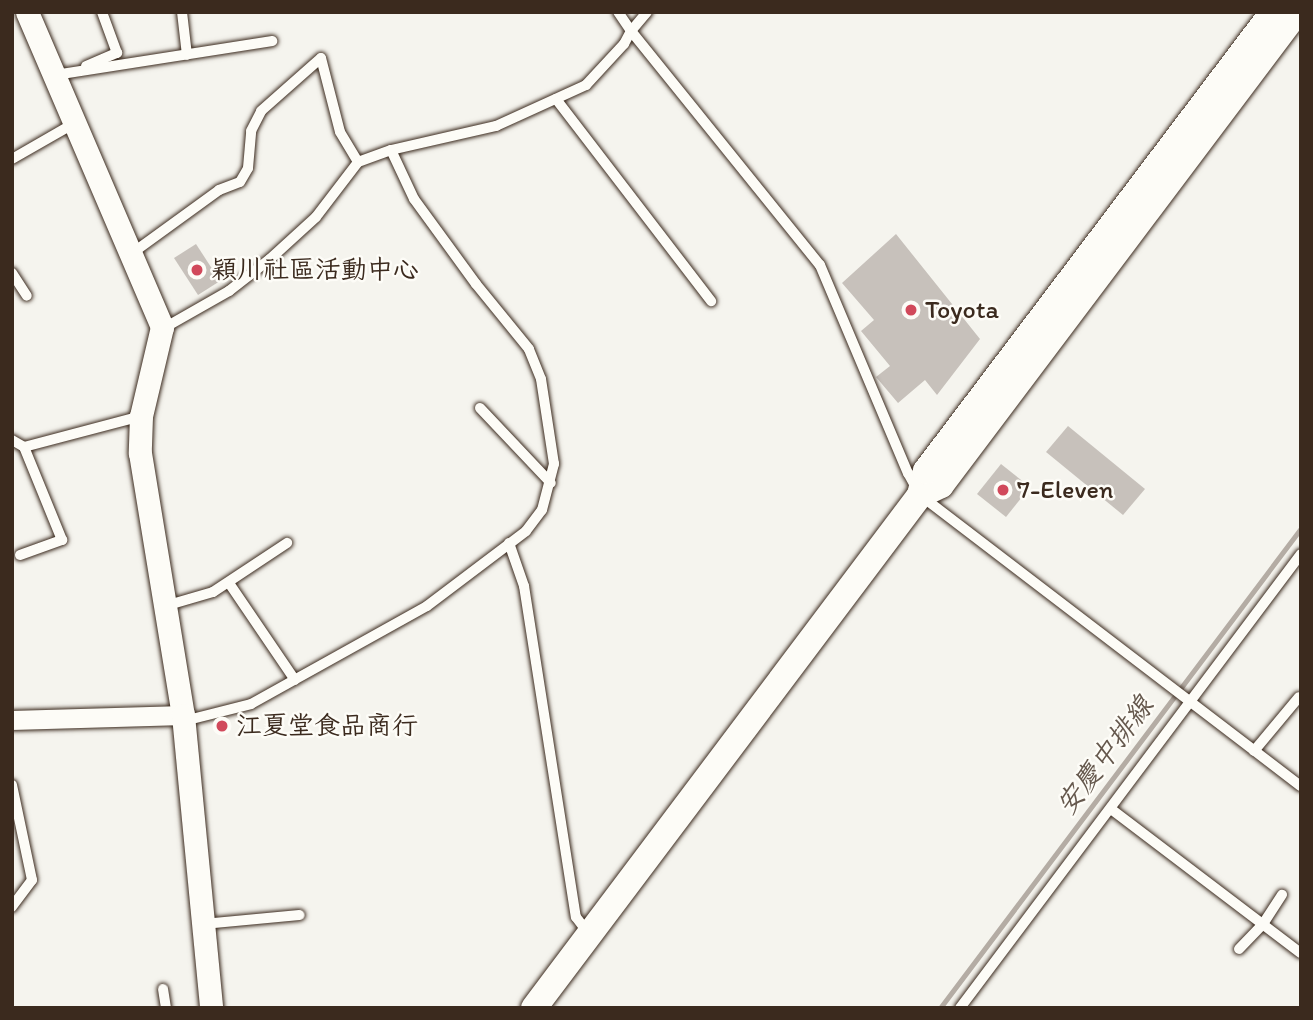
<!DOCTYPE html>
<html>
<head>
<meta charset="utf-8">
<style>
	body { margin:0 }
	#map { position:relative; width:1313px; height:1020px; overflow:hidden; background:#f5f4ee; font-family:Itim,"LXGW WenKai TC",sans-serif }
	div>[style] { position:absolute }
	.stream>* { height:5px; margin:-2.5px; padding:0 2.5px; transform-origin:2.5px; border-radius:2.5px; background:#b4aca4 }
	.building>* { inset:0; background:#c7c1bb }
	.roads { filter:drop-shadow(0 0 2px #3b2a1e) drop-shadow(0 0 2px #3b2a1e) }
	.service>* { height:10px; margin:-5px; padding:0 5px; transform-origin:5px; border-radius:5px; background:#fdfcf7 }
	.minor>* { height:19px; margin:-9.5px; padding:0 9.5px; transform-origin:9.5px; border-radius:9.5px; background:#fdfcf7 }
	.tertiary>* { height:23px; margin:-11.5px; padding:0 11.5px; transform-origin:11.5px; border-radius:11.5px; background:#fdfcf7 }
	.secondary>* { height:26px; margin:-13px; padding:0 13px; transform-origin:13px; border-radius:13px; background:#fdfcf7 }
	.dots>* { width:19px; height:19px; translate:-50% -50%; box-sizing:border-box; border:4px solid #fdfcf7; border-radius:50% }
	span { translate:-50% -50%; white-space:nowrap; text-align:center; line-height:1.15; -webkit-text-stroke:5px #fdfcf7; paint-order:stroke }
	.poi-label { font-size:26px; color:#3b2a1e }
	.left { translate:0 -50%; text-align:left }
	.water-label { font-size:28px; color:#65584d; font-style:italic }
	.frame { position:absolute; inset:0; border:14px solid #3b2a1e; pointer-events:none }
</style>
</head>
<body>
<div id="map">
	<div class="stream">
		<div style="left:940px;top:1008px;width:601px;rotate:-53.05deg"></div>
	</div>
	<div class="building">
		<div style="clip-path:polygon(896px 234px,980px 339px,937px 395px,925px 380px,898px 403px,876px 377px,890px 366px,861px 331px,874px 320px,842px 283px)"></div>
		<div style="clip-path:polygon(196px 244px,220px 281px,198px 295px,174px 258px)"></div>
		<div style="clip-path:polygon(1068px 426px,1145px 489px,1123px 515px,1046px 452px)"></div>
		<div style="clip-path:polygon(1001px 464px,1030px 487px,1006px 517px,977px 494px)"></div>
	</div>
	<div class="roads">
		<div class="service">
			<div style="left:182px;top:12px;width:43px;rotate:83.4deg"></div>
			<div style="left:647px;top:12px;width:25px;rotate:130deg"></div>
			<div style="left:631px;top:31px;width:301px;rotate:51.1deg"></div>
			<div style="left:820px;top:265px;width:226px;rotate:67.1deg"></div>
			<div style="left:908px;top:473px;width:25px;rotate:61deg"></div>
			<div style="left:920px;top:495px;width:479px;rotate:37.4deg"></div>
			<div style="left:86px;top:66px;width:34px;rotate:-23deg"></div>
			<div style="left:117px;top:53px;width:44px;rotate:-110.1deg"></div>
			<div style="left:55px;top:75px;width:220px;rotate:-8.9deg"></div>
			<div style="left:556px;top:99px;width:255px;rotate:52.5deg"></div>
			<div style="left:12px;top:159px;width:70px;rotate:-29.8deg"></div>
			<div style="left:131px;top:254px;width:109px;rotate:-36deg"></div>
			<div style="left:219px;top:190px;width:22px;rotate:-21deg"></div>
			<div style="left:240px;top:182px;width:16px;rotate:-60deg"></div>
			<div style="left:248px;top:168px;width:37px;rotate:-85deg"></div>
			<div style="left:251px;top:131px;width:22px;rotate:-63deg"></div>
			<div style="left:261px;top:111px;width:80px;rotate:-41.5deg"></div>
			<div style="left:321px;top:58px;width:76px;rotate:75.6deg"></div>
			<div style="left:340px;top:132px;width:35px;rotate:59deg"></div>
			<div style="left:12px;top:273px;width:27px;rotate:57deg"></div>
			<div style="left:164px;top:328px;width:75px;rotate:-29.6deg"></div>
			<div style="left:229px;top:291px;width:52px;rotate:-38deg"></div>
			<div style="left:270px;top:259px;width:62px;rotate:-42.4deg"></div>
			<div style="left:316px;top:217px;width:69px;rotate:-52.6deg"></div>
			<div style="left:358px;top:162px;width:35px;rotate:-20deg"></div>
			<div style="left:480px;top:408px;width:103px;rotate:46.6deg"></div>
			<div style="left:12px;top:440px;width:14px;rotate:30deg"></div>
			<div style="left:24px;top:447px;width:121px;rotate:-14.8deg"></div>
			<div style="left:509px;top:543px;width:46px;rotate:70.8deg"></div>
			<div style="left:524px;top:586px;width:335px;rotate:81.1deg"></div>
			<div style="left:576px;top:917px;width:21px;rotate:53deg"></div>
			<div style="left:20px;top:555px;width:45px;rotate:-19.7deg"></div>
			<div style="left:62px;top:540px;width:100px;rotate:-112.2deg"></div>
			<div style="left:229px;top:583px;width:117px;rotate:55.8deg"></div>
			<div style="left:165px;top:606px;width:50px;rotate:-16.3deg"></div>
			<div style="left:213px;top:592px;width:89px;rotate:-33.5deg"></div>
			<div style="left:184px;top:721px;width:69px;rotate:-14.2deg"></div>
			<div style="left:251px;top:704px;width:201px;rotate:-29.1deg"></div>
			<div style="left:427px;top:606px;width:124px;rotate:-37.1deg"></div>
			<div style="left:526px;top:531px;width:26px;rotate:-53deg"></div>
			<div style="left:542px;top:510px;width:48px;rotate:-75.4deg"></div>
			<div style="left:554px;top:464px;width:86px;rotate:-98.7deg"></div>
			<div style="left:541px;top:379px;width:32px;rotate:-112deg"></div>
			<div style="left:529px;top:349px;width:84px;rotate:-129.2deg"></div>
			<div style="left:476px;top:284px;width:105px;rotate:-126.1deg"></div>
			<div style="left:414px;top:199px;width:54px;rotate:-115.1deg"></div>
			<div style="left:391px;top:150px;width:108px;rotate:-12.9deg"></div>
			<div style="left:496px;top:126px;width:99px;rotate:-24.5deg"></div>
			<div style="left:586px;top:85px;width:56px;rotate:-47.2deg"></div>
			<div style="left:624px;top:44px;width:15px;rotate:-62deg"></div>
			<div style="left:631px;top:31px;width:23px;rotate:-124deg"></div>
			<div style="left:1254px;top:751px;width:70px;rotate:-50.2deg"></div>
			<div style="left:12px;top:785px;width:97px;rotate:78.1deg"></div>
			<div style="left:32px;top:880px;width:34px;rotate:127deg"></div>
			<div style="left:1111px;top:809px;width:238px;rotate:37.2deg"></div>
			<div style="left:203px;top:924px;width:97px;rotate:-5.3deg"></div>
			<div style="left:1239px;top:949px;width:35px;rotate:-46deg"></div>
			<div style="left:1263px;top:924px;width:35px;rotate:-57deg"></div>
			<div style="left:163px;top:989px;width:19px;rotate:81deg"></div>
			<div style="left:960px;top:1008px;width:568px;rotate:-53.09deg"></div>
		</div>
		<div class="minor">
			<div style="left:12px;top:720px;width:171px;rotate:-1.7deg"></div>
		</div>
		<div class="tertiary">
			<div style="left:27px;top:12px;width:343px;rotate:66.8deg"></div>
			<div style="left:162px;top:327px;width:91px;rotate:103.3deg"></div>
			<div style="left:141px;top:416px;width:37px;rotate:92deg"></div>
			<div style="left:140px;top:453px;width:266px;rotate:80.7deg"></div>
			<div style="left:183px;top:715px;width:294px;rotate:84.5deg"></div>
		</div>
		<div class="secondary">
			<div style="left:920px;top:495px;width:23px;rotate:-25deg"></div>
			<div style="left:941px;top:485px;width:592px;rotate:-53.03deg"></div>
			<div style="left:534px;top:1008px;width:642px;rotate:-53.04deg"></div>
			<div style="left:920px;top:495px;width:25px;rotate:-76deg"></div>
			<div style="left:926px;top:471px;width:575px;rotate:-52.91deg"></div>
		</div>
	</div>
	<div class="dots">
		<div style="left:197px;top:270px;background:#d1495b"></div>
		<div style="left:911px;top:310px;background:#d1495b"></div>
		<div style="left:1003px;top:490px;background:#d1495b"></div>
		<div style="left:222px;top:726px;background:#d1495b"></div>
	</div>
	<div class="poi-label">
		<span class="left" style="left:211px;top:270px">穎川社區活動中心</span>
		<span class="left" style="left:925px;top:310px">Toyota</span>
		<span class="left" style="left:1017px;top:490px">7-Eleven</span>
		<span class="left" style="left:236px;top:726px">江夏堂食品商行</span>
	</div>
	<div class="water-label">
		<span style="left:1104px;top:755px;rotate:-53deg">安慶中排線</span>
	</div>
	<div class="frame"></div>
</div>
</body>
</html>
